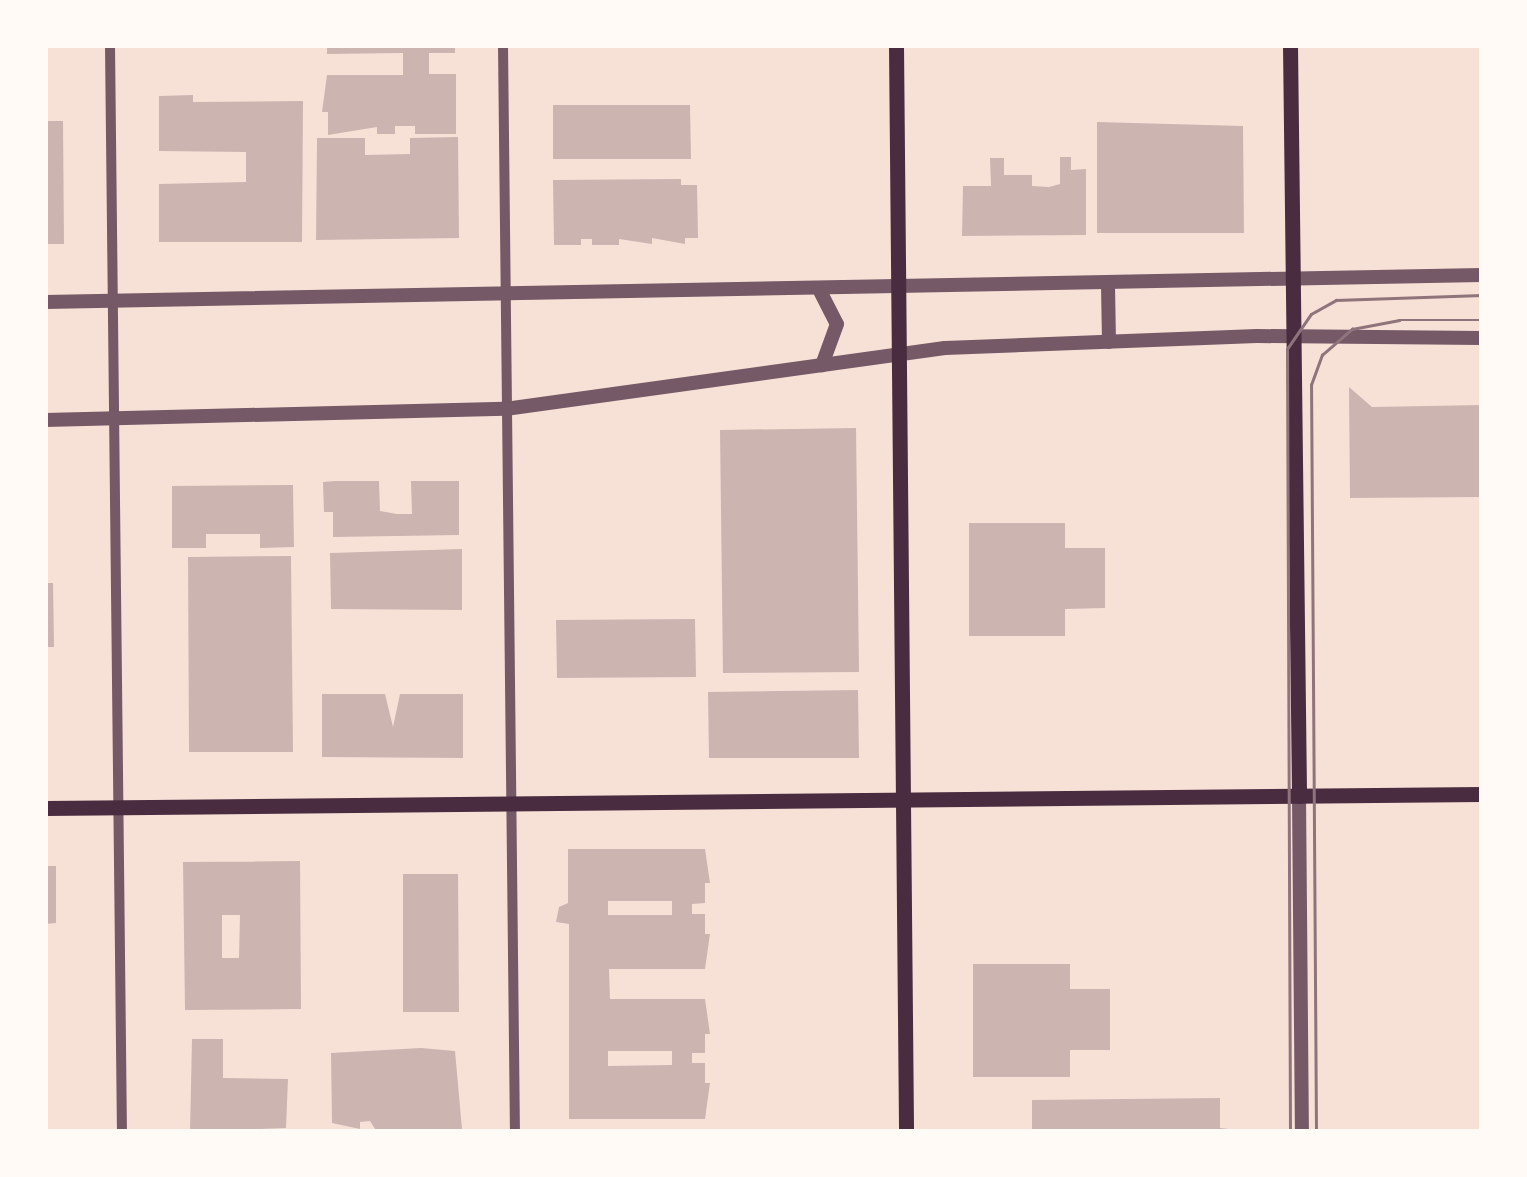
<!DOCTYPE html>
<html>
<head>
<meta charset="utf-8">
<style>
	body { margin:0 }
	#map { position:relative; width:1527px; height:1177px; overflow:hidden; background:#f7e1d7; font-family:Arial,sans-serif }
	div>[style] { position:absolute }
	.building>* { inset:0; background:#ccb4b1 }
	.minor>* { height:10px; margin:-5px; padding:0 5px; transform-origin:5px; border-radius:5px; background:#755966 }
	.tertiary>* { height:14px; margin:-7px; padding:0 7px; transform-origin:7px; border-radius:7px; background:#755966 }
	.secondary>* { height:15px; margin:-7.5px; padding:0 7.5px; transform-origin:7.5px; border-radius:7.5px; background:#4a2c40 }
	.tram>* { height:2.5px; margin:-1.25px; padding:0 1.25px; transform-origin:1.25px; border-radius:1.25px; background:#8f747c }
	span { translate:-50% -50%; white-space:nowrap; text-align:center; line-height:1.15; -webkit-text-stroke:8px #fffaf5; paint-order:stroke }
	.frame { position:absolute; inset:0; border:48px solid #fffaf5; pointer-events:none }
</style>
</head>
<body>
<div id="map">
	<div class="building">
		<div style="clip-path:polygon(327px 45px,455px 45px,455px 53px,429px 53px,429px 74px,456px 74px,456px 134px,415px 134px,415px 126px,395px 126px,395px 134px,377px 134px,377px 127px,328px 135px,328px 112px,322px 112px,327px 75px,403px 75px,403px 53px,327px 54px)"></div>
		<div style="clip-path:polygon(193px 95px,193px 102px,303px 101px,302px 242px,159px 242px,159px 184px,246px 182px,246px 152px,159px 151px,159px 96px)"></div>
		<div style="clip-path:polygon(553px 105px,690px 105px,691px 159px,553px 159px)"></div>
		<div style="clip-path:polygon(45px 121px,63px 121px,64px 244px,45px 244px)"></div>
		<div style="clip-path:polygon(1097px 122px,1243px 126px,1244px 233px,1097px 233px)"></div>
		<div style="clip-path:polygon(458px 137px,459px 238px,316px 240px,317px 138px,365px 138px,365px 155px,410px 154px,410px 138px)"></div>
		<div style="clip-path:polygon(1060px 157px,1071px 157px,1071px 170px,1086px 169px,1086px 235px,962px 236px,963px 186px,991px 186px,990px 158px,1004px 158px,1004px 175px,1032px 175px,1032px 186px,1049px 187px,1060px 184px)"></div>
		<div style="clip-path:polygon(681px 179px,681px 185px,697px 185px,698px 238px,685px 238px,685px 244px,652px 238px,652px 244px,619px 239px,619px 245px,592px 245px,592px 239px,581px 239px,581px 245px,554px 245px,553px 180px)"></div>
		<div style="clip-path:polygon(1349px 387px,1372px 407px,1482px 405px,1482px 497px,1350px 498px)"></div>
		<div style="clip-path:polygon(856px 428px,859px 672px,723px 673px,720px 430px)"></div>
		<div style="clip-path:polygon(335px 481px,379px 481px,380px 511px,397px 514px,412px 514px,411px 481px,459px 481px,459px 535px,333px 537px,333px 512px,324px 512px,323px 482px)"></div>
		<div style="clip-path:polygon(293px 485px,294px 547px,260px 548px,260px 534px,206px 534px,206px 548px,172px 548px,172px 486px)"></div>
		<div style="clip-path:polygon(969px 523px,1065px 523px,1065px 548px,1105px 548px,1105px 608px,1065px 609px,1065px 636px,969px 636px)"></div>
		<div style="clip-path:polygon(462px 549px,462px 610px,331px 609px,330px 553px)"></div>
		<div style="clip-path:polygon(291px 556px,293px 752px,189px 752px,188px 557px)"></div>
		<div style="clip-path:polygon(45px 583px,53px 583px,54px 647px,45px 647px)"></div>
		<div style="clip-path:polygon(695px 619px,696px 677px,557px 678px,556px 620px)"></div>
		<div style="clip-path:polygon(858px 690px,859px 758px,709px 758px,708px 692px)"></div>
		<div style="clip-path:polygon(322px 694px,385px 694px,393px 727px,400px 694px,463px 694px,463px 758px,322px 757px)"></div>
		<div style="clip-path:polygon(evenodd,568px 849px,705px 849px,710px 883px,705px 883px,705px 903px,692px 904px,692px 914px,705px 914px,705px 934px,710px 934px,705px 969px,609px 969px,610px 999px,705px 999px,710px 1034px,705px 1034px,705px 1053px,692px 1053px,692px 1063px,705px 1063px,705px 1083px,710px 1083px,705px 1119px,569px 1119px,569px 924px,556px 922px,559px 907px,568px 903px,568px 849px,608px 901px,672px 901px,672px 915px,608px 915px,608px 901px,568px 849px,608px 1051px,672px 1051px,672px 1065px,608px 1066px,608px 1051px)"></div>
		<div style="clip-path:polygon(evenodd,300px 861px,301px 1009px,185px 1010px,183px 862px,300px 861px,222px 915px,240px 915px,239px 958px,222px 958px,222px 915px)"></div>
		<div style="clip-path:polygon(45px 866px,56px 866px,56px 923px,45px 924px)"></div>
		<div style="clip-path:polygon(403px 874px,458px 874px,459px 1012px,403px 1012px)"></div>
		<div style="clip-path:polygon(973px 964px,1070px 964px,1070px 989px,1110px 989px,1110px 1050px,1070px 1050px,1070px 1077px,973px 1077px)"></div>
		<div style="clip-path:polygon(192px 1039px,223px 1039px,223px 1078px,288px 1079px,286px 1128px,190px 1132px)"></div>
		<div style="clip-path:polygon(421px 1048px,455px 1051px,462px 1129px,377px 1132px,370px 1121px,360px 1122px,360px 1129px,332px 1123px,331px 1053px)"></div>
		<div style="clip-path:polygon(1220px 1098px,1220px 1128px,1256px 1132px,1032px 1132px,1032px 1100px)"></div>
	</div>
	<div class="minor">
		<div style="left:110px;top:45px;width:1087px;rotate:89.37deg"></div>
		<div style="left:503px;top:45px;width:1087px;rotate:89.37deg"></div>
	</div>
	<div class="tertiary">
		<div style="left:1108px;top:285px;width:57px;rotate:89deg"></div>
		<div style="left:819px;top:289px;width:39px;rotate:63deg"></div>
		<div style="left:837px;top:324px;width:44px;rotate:110.1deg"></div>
		<div style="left:45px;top:302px;width:1437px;rotate:-1.08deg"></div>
		<div style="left:45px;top:420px;width:460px;rotate:-1.4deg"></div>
		<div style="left:505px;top:409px;width:444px;rotate:-7.9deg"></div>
		<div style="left:945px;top:348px;width:312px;rotate:-2.2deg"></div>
		<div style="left:1257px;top:336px;width:225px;rotate:0.5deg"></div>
		<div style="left:1299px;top:796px;width:336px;rotate:89.5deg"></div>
	</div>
	<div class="secondary">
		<div style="left:896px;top:45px;width:1087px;rotate:89.47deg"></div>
		<div style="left:1290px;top:45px;width:751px;rotate:89.31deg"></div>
		<div style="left:45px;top:808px;width:1437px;rotate:-0.56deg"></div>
	</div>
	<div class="tram">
		<div style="left:1290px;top:1132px;width:783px;rotate:-90.22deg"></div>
		<div style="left:1287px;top:349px;width:42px;rotate:-55.6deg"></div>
		<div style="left:1311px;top:314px;width:29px;rotate:-29deg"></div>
		<div style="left:1336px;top:300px;width:146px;rotate:-2deg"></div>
		<div style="left:1316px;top:1132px;width:747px;rotate:-90.38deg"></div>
		<div style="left:1311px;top:385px;width:32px;rotate:-70deg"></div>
		<div style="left:1322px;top:355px;width:40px;rotate:-41deg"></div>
		<div style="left:1352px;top:329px;width:48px;rotate:-10.8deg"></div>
		<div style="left:1399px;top:320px;width:83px"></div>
	</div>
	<div class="frame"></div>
</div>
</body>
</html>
